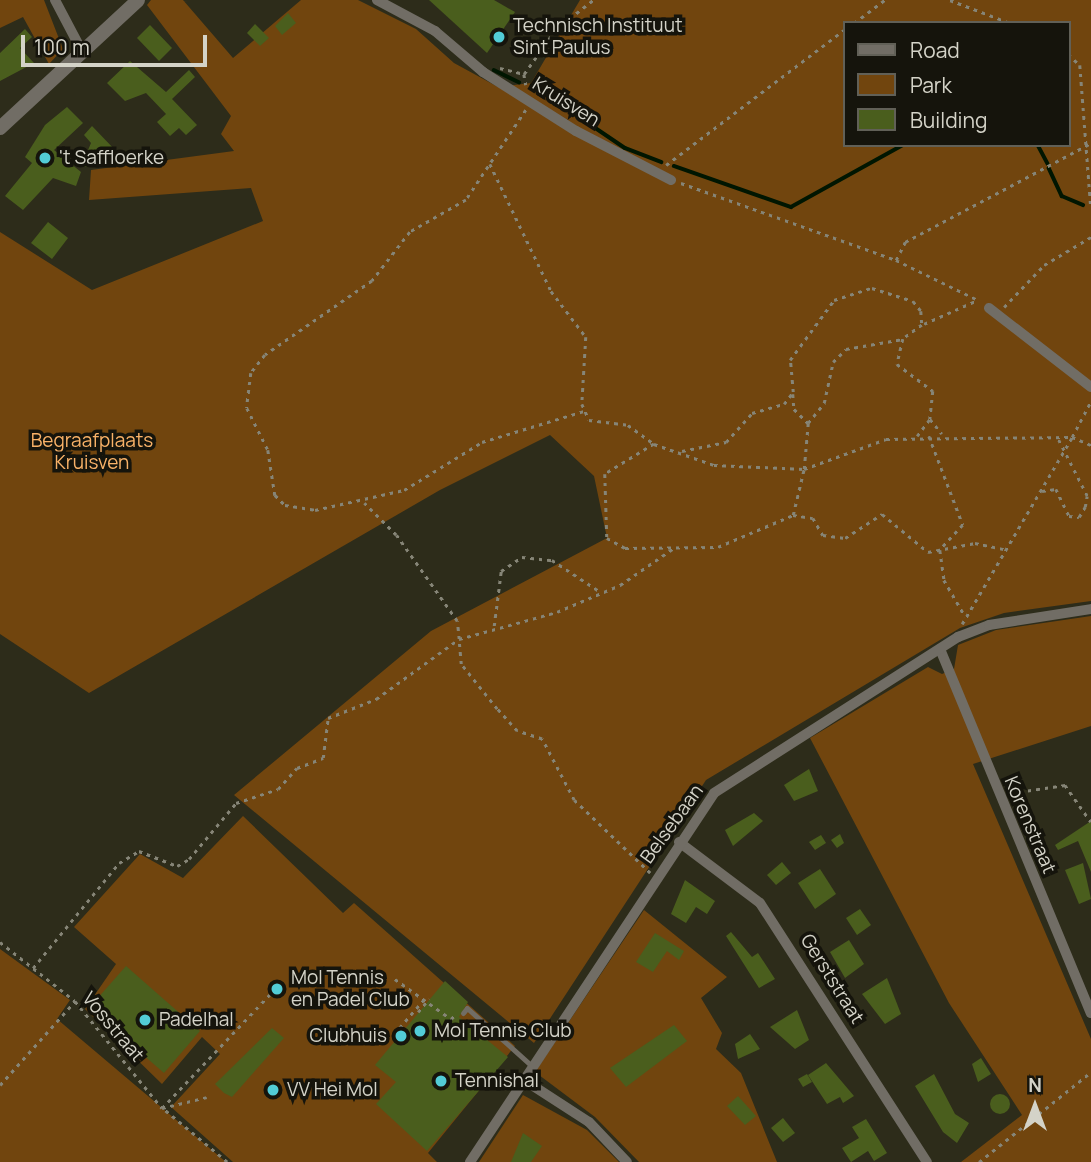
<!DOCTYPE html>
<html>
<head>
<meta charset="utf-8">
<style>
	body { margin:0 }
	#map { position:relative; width:1091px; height:1162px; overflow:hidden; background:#2d2c1a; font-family:Manrope,sans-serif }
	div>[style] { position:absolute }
	.green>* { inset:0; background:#71450e }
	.stream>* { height:3.5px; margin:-1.75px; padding:0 1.75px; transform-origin:1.75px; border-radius:1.75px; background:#001601 }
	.building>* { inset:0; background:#4a5e1d }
	.round { border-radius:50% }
	.path>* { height:2.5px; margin-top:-1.25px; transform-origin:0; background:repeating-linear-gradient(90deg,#868577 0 3.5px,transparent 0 8.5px) }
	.service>* { height:5px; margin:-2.5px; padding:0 2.5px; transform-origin:2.5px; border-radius:2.5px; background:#716d65 }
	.minor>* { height:10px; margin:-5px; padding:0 5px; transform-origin:5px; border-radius:5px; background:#716d65 }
	.tertiary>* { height:14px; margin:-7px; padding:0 7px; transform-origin:7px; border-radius:7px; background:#716d65 }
	.dots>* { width:19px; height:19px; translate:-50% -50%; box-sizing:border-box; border:4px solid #15140c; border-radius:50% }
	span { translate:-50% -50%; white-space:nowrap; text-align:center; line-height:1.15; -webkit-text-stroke:7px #15140c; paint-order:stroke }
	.poi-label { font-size:19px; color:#d4d3c8 }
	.left { translate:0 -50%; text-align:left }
	.right { translate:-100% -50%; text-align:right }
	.street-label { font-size:19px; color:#d4d3c8 }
	.park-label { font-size:19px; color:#f9b268 }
	.legend { position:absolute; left:843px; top:21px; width:228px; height:126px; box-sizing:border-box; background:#15140c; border:2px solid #616057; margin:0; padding:9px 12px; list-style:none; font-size:21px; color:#d4d3c8 }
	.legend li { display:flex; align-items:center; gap:14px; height:35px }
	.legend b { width:35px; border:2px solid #616057 }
	.north { position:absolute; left:1000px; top:1071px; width:70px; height:70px; -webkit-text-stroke:5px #15140c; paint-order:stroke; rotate:0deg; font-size:19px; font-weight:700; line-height:28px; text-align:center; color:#d4d3c8 }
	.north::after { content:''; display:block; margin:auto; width:24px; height:32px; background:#d4d3c8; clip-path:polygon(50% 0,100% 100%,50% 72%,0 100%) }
	.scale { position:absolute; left:21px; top:35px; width:186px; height:32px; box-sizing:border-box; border:4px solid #d4d3c8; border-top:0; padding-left:9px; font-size:21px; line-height:24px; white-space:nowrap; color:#d4d3c8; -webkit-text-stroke:5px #15140c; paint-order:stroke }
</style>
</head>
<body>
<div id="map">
	<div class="green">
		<div style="clip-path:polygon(0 0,44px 0,63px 49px,49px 64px,23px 17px,0 28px)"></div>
		<div style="clip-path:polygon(evenodd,151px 0,183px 0,233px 58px,301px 0,358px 0,416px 29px,454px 63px,498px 87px,531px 83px,580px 0,1091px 0,1091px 601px,1004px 613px,960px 628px,706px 780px,534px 1043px,234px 795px,431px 631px,607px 538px,594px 476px,550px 435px,440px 490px,89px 693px,0 634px,0 232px,92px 290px,263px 221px,251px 188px,89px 200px,91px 170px,234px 151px,221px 134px,231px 116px,147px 5px,151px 0,844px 23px,1068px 23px,1068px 145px,844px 145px,844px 23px)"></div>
		<div style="clip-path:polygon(1091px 616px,1091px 726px,973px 764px,1091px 1039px,1091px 1162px,961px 1162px,1022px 1115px,949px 1003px,810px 738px,928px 667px,942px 674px,954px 669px,958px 645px,996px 630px)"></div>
		<div style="clip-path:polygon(243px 816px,343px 913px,354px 903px,515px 1046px,428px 1153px,437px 1162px,233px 1162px,171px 1107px,220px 1054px,202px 1037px,162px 1084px,85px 1009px,116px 964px,74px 927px,140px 854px,183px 878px)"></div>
		<div style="clip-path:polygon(644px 910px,727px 977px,701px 998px,722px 1033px,716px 1049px,741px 1073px,777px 1162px,639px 1162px,595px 1117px,535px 1072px)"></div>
		<div style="clip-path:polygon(0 949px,70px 1000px,57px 1019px,226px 1162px,0 1162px)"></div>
		<div style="clip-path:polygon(523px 1095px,587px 1130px,619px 1162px,479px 1162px)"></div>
	</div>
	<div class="stream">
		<div style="left:494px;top:70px;width:28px;rotate:26deg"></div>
		<div style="left:532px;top:85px;width:112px;rotate:34.1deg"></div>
		<div style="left:625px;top:148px;width:39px;rotate:21deg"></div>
		<div style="left:1038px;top:145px;width:21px;rotate:62deg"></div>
		<div style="left:674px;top:166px;width:124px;rotate:19.3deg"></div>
		<div style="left:791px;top:207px;width:128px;rotate:-29deg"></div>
		<div style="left:1049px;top:168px;width:31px;rotate:65deg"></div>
		<div style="left:1062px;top:196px;width:23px;rotate:23deg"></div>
	</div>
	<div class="building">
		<div style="clip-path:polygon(429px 0,494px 0,515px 12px,487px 53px)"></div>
		<div style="clip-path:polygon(288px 13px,296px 23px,282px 35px,275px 26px)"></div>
		<div style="clip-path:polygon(255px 24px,269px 38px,260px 46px,247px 33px)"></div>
		<div style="clip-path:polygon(150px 25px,172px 48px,159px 61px,137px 38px)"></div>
		<div style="clip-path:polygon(25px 29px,32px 37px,20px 48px,34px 63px,0 81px,0 53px)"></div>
		<div style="clip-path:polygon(130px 61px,166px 92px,189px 70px,195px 77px,172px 99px,197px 125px,186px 135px,179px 128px,170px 136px,157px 122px,166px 114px,146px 93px,125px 101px,107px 83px)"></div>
		<div style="clip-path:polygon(67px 107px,83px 123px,54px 150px,81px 172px,76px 186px,53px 178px,23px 210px,5px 196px,32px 163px,25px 157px,45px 125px)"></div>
		<div style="clip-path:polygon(92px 126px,117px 152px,120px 163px,81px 167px,91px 143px,84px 135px)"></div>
		<div style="clip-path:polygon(48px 222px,68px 238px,52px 259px,31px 243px)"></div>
		<div style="clip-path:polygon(809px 769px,818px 791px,794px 801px,784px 785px)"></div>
		<div style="clip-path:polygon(754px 813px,763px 821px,733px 846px,725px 830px)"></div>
		<div style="clip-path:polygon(1091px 821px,1091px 872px,1078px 841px,1058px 850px,1055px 845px)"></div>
		<div style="clip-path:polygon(840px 834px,844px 843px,837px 848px,831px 840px)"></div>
		<div style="clip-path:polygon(821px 835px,826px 843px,815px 850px,809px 842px)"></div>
		<div style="clip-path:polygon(782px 862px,791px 873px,776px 885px,767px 875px)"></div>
		<div style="clip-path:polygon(1083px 863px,1091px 899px,1079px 904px,1065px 870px)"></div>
		<div style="clip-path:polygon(820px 869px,836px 894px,815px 909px,798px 883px)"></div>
		<div style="clip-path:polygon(685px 880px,715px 901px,707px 914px,696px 907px,686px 923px,671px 914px)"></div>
		<div style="clip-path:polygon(860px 909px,871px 925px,857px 935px,846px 918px)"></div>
		<div style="clip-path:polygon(731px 932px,752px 957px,758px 953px,775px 979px,759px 988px,726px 936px)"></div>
		<div style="clip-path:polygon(655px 933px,684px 951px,679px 960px,667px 951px,653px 972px,636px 962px)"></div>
		<div style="clip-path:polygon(849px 940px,864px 964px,845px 978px,830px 952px)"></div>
		<div style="clip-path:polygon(126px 966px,200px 1031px,164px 1073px,89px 1008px)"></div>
		<div style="clip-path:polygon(887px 978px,901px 1014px,885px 1024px,862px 994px)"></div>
		<div style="clip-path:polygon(445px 981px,468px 1002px,459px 1017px,508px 1057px,427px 1151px,376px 1104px,396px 1082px,375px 1065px)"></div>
		<div style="clip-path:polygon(797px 1010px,809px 1040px,795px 1049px,770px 1027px)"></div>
		<div style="clip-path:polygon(674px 1025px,687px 1041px,626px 1087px,610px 1068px)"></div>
		<div style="clip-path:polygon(272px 1028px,284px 1038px,232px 1097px,224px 1093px,215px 1084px)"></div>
		<div style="clip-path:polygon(750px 1034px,760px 1049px,738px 1059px,735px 1044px)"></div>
		<div style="clip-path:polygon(981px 1058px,991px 1074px,978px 1082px,972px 1064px)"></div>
		<div style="clip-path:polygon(826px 1063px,854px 1096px,843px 1103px,840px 1097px,827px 1104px,808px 1075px)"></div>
		<div style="clip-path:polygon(807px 1074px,812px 1082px,803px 1087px,798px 1079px)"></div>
		<div style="clip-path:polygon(934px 1074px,955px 1114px,969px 1123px,957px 1143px,943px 1132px,915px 1086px)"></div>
		<div class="round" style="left:990px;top:1094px;width:20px;height:20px"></div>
		<div style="clip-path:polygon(738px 1096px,756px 1116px,745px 1125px,727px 1106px)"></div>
		<div style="clip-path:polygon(783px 1118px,795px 1133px,783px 1142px,771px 1128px)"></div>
		<div style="clip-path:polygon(866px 1119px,887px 1153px,874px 1161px,868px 1151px,851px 1162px,842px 1148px,859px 1138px,852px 1127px)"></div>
		<div style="clip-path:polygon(523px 1133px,542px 1146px,531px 1162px,511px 1162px)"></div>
	</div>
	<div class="path">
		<div style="left:950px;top:0;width:64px;rotate:21deg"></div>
		<div style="left:854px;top:23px;width:39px;rotate:-37deg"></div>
		<div style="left:1068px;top:54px;width:16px;rotate:43deg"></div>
		<div style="left:1080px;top:65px;width:142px;rotate:85.6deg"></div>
		<div style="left:500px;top:68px;width:25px;rotate:14deg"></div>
		<div style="left:524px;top:74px;width:55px;rotate:-54.6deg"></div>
		<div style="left:556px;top:29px;width:47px;rotate:-38.1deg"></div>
		<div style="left:524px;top:74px;width:11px;rotate:80deg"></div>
		<div style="left:526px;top:110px;width:108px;rotate:123.7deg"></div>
		<div style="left:466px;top:200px;width:64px;rotate:150.3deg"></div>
		<div style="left:410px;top:232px;width:62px;rotate:127.8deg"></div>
		<div style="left:372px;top:281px;width:130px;rotate:145.3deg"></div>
		<div style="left:265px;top:355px;width:23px;rotate:128deg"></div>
		<div style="left:251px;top:373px;width:35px;rotate:97deg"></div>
		<div style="left:247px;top:408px;width:47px;rotate:63.4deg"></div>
		<div style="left:268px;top:450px;width:46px;rotate:81.2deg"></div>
		<div style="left:275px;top:495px;width:14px;rotate:45deg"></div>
		<div style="left:285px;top:505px;width:30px;rotate:9deg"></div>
		<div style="left:315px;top:510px;width:91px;rotate:-12.7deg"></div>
		<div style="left:404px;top:490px;width:92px;rotate:-31.6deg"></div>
		<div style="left:482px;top:442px;width:107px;rotate:-16.9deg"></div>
		<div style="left:490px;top:164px;width:141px;rotate:64.3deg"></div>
		<div style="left:551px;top:291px;width:58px;rotate:52.7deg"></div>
		<div style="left:586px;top:337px;width:67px;rotate:93.4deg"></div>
		<div style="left:582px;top:404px;width:17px;rotate:66deg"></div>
		<div style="left:589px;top:420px;width:39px;rotate:7deg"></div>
		<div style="left:628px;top:425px;width:32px;rotate:36deg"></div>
		<div style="left:654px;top:444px;width:64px;rotate:19.3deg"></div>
		<div style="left:714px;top:465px;width:90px;rotate:2.5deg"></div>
		<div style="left:804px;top:469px;width:46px;rotate:-85deg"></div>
		<div style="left:808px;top:423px;width:26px;rotate:-51deg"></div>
		<div style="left:824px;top:403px;width:42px;rotate:-77.6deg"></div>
		<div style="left:833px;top:362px;width:18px;rotate:-45deg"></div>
		<div style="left:846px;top:349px;width:58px;rotate:-10deg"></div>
		<div style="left:666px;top:165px;width:223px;rotate:-37.2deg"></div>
		<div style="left:681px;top:183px;width:228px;rotate:19.7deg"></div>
		<div style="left:896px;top:260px;width:93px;rotate:26deg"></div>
		<div style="left:896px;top:260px;width:20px;rotate:-63deg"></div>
		<div style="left:905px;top:242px;width:211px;rotate:-28deg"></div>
		<div style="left:1004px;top:307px;width:58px;rotate:-46.4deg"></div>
		<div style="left:1044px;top:265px;width:55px;rotate:-30.8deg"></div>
		<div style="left:924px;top:324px;width:59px;rotate:-24deg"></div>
		<div style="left:793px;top:394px;width:15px;rotate:86deg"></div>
		<div style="left:794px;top:409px;width:20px;rotate:45deg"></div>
		<div style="left:917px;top:436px;width:21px;rotate:-53deg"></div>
		<div style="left:929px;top:436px;width:95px;rotate:69.1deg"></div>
		<div style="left:963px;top:525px;width:34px;rotate:133deg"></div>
		<div style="left:940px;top:550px;width:30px;rotate:82deg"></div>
		<div style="left:944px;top:580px;width:42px;rotate:59.7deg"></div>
		<div style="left:654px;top:444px;width:57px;rotate:148.5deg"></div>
		<div style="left:605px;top:474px;width:64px;rotate:88.2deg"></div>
		<div style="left:607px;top:538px;width:21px;rotate:29deg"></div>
		<div style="left:625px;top:548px;width:93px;rotate:-0.6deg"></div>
		<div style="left:718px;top:547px;width:82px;rotate:-23.1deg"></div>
		<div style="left:793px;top:515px;width:47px;rotate:-76.6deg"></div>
		<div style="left:804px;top:469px;width:87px;rotate:-20.1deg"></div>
		<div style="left:886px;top:439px;width:186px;rotate:-0.6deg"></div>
		<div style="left:1072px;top:437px;width:41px;rotate:-62.2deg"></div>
		<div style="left:682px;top:451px;width:45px;rotate:-11.6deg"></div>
		<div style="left:726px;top:442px;width:39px;rotate:-48deg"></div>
		<div style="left:752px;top:413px;width:33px;rotate:-16deg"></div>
		<div style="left:784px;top:404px;width:15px;rotate:-53deg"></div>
		<div style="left:793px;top:392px;width:32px;rotate:-95deg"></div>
		<div style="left:790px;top:360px;width:74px;rotate:-53.7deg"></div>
		<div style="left:834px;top:300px;width:40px;rotate:-18deg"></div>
		<div style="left:872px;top:288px;width:43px;rotate:17.6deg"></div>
		<div style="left:913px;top:301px;width:13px;rotate:51deg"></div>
		<div style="left:921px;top:311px;width:14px;rotate:86deg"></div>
		<div style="left:922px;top:325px;width:24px;rotate:144deg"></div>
		<div style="left:903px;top:339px;width:26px;rotate:103deg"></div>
		<div style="left:897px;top:364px;width:45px;rotate:36.9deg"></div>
		<div style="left:933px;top:391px;width:28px;rotate:96deg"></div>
		<div style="left:930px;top:419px;width:19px;rotate:51deg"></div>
		<div style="left:1042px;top:491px;width:14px;rotate:-8deg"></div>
		<div style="left:1056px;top:489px;width:30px;rotate:64deg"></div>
		<div style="left:1069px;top:516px;width:10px;rotate:6deg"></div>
		<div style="left:1079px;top:517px;width:12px;rotate:-59deg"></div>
		<div style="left:1085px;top:507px;width:11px;rotate:-80deg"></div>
		<div style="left:1087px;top:496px;width:64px;rotate:-117deg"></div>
		<div style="left:793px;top:515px;width:20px;rotate:9deg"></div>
		<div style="left:813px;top:518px;width:20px;rotate:60deg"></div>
		<div style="left:823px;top:535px;width:22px;rotate:8deg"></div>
		<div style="left:845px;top:538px;width:44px;rotate:-33deg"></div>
		<div style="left:882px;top:514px;width:60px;rotate:39.6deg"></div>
		<div style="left:928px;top:552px;width:48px;rotate:-10.8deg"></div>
		<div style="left:975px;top:543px;width:33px;rotate:12deg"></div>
		<div style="left:962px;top:624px;width:217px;rotate:-59.5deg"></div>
		<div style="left:1072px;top:437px;width:21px;rotate:23deg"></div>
		<div style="left:494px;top:626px;width:55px;rotate:-82.7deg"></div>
		<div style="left:501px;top:571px;width:25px;rotate:-34deg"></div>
		<div style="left:522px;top:557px;width:30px;rotate:6deg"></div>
		<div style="left:552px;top:560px;width:56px;rotate:33.4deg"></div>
		<div style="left:1011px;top:793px;width:55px;rotate:-8.4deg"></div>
		<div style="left:1065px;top:785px;width:45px;rotate:54.9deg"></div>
		<div style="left:650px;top:873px;width:105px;rotate:-136.2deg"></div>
		<div style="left:574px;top:800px;width:69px;rotate:-117.7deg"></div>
		<div style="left:542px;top:739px;width:26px;rotate:-162deg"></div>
		<div style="left:517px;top:731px;width:30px;rotate:-132deg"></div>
		<div style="left:497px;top:709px;width:58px;rotate:-128.7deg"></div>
		<div style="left:461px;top:664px;width:25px;rotate:-95deg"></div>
		<div style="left:459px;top:639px;width:102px;rotate:-15.4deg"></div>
		<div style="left:557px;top:612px;width:69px;rotate:-23.2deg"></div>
		<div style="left:620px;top:585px;width:67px;rotate:-34.6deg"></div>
		<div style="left:0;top:942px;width:95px;rotate:38.2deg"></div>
		<div style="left:75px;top:1001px;width:138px;rotate:50.9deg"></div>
		<div style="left:162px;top:1108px;width:46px;rotate:-13.7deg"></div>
		<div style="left:33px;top:968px;width:136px;rotate:-50.7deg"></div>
		<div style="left:119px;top:863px;width:23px;rotate:-31deg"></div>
		<div style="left:139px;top:851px;width:41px;rotate:21.5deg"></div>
		<div style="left:177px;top:866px;width:14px;rotate:-30deg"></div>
		<div style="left:189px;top:859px;width:73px;rotate:-50deg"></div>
		<div style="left:236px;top:803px;width:44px;rotate:-18.4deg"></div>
		<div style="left:278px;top:789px;width:28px;rotate:-48deg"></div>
		<div style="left:297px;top:768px;width:28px;rotate:-21deg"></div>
		<div style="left:323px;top:758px;width:40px;rotate:-82.9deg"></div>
		<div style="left:328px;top:718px;width:52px;rotate:-21.6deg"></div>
		<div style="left:376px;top:699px;width:102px;rotate:-35.9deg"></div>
		<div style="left:459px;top:639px;width:18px;rotate:-96deg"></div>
		<div style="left:457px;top:621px;width:105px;rotate:-125.3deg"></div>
		<div style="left:396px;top:535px;width:45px;rotate:-135deg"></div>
		<div style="left:395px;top:979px;width:69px;rotate:35.5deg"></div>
		<div style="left:451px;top:1019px;width:7px;rotate:-45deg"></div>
		<div style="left:418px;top:1012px;width:17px;rotate:-50deg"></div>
		<div style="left:394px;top:1034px;width:49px;rotate:-49.1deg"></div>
		<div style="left:0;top:1085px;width:113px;rotate:-48.2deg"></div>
		<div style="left:227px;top:1162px;width:85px;rotate:-140.3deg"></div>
		<div style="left:162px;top:1108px;width:164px;rotate:-46.5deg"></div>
		<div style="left:979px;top:1162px;width:144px;rotate:-38.8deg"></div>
	</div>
	<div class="service">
		<div style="left:463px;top:1013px;width:6px;rotate:-51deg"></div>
		<div style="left:467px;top:1008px;width:89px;rotate:41.8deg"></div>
	</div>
	<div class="minor">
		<div style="left:55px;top:0;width:60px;rotate:62.2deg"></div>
		<div style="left:377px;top:0;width:66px;rotate:28.1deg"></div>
		<div style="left:435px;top:31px;width:63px;rotate:40.5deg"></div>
		<div style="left:483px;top:72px;width:110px;rotate:32.4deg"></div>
		<div style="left:576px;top:131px;width:107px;rotate:27.3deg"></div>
		<div style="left:989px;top:308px;width:129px;rotate:37.8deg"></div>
		<div style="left:940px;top:649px;width:394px;rotate:67.5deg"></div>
		<div style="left:679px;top:842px;width:101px;rotate:37deg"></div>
		<div style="left:760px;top:903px;width:308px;rotate:57.2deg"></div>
		<div style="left:524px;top:1080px;width:77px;rotate:32.9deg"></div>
		<div style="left:589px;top:1122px;width:55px;rotate:46.5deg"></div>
		<div style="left:470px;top:1162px;width:442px;rotate:-56.5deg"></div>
		<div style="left:714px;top:793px;width:290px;rotate:-32.6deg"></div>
		<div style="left:958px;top:637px;width:33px;rotate:-21deg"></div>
		<div style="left:989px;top:625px;width:103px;rotate:-8.9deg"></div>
	</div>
	<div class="tertiary">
		<div style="left:0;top:128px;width:188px;rotate:-42.8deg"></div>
	</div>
	<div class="dots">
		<div style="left:499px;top:37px;background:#52ccd6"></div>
		<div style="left:45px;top:158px;background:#52ccd6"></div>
		<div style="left:277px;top:989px;background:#52ccd6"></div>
		<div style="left:145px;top:1020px;background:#52ccd6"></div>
		<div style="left:420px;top:1031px;background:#52ccd6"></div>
		<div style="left:401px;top:1036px;background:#52ccd6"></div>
		<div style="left:441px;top:1081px;background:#52ccd6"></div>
		<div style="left:273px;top:1090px;background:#52ccd6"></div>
	</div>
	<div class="poi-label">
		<span class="left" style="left:513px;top:37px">Technisch Instituut<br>Sint Paulus</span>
		<span class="left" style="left:59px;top:158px">'t Saffloerke</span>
		<span class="left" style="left:291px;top:989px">Mol Tennis<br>en Padel Club</span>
		<span class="left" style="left:159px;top:1020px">Padelhal</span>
		<span class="left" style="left:434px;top:1031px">Mol Tennis Club</span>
		<span class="right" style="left:387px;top:1036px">Clubhuis</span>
		<span class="left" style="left:455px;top:1081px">Tennishal</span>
		<span class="left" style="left:287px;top:1090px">VV Hei Mol</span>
	</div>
	<div class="street-label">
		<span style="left:566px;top:102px;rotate:32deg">Kruisven</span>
		<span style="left:672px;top:824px;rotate:-54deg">Belsebaan</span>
		<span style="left:1030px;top:825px;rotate:67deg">Korenstraat</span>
		<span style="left:832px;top:979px;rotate:58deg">Gerststraat</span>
		<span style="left:113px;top:1027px;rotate:50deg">Vosstraat</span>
	</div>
	<div class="park-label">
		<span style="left:92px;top:452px">Begraafplaats<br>Kruisven</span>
	</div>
	<ul class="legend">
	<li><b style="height:9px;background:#716d65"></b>Road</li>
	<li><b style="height:19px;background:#71450e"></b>Park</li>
	<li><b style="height:19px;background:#4a5e1d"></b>Building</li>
	</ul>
	<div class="north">N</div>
	<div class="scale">100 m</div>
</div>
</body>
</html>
